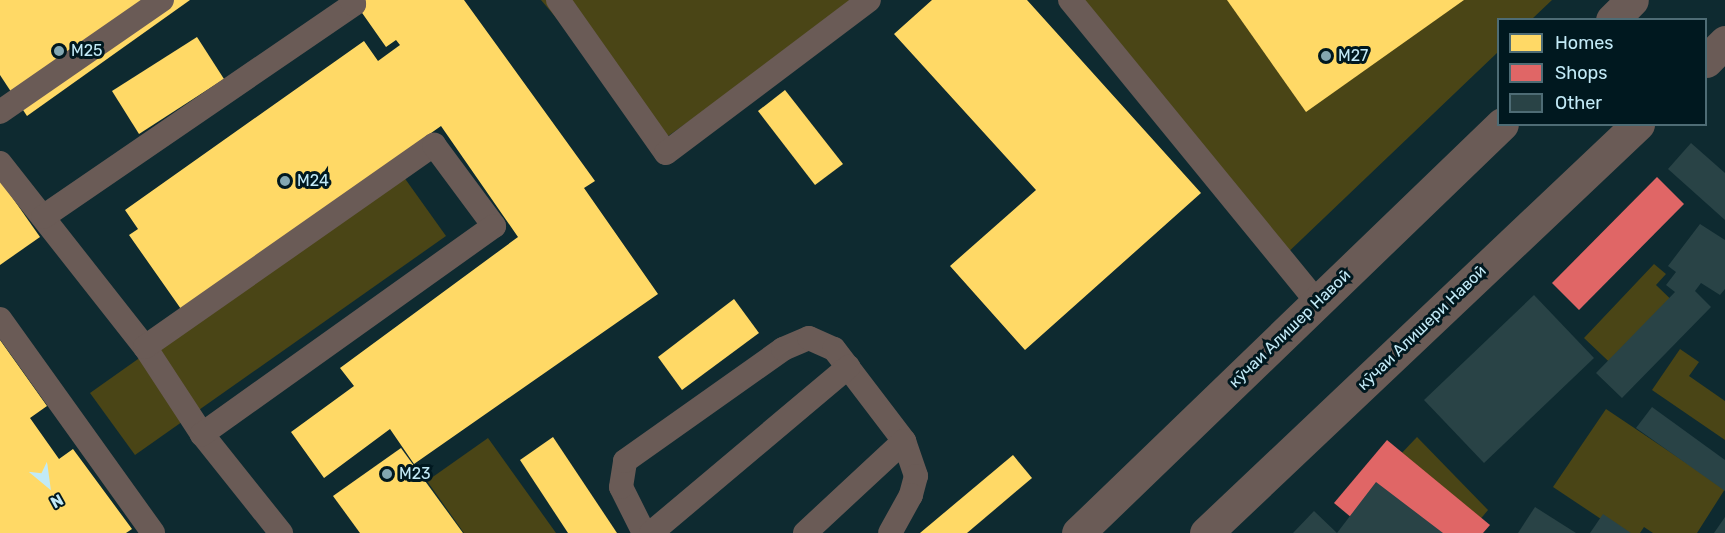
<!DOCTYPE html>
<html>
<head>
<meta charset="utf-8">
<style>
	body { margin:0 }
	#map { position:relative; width:1725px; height:533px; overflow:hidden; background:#0e2a30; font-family:Rubik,sans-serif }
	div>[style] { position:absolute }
	.green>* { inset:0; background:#4a4516 }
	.homes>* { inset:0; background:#ffd966 }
	.shops>* { inset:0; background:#e06666 }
	.building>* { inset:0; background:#294346 }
	.service>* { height:24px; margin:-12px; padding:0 12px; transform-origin:12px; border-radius:12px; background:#6a5b56 }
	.tertiary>* { height:33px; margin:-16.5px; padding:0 16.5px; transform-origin:16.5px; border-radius:16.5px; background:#6a5b56 }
	.dots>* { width:16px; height:16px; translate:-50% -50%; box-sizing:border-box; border:3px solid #00181f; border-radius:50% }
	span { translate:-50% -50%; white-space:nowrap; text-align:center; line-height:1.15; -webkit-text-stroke:6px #00181f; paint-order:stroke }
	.poi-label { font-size:16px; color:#c2eaf7 }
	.left { translate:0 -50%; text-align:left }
	.street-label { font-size:16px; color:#c2eaf7 }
	.legend { position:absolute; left:1497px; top:18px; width:210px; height:108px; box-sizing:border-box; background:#00181f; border:2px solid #4e6c75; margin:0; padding:8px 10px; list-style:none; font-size:18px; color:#c2eaf7 }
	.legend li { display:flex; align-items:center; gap:12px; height:30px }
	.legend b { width:30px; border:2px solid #4e6c75 }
	.north { position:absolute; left:18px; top:455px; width:60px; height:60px; -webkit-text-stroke:4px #00181f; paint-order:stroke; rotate:151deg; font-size:16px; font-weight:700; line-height:24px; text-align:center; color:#c2eaf7 }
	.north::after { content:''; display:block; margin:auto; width:21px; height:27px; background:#c2eaf7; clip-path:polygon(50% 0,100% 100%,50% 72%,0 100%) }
</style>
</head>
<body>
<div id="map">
	<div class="green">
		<div style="clip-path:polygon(541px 0,861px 0,661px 141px)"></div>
		<div style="clip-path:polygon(1062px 0,1552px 0,1532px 19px,1498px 20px,1498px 52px,1281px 259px)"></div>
		<div style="clip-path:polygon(401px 173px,446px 236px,135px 455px,90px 393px)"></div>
		<div style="clip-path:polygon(1654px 264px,1666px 274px,1656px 285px,1683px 311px,1623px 375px,1584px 338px)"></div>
		<div style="clip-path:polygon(1680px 349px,1699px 362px,1689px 376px,1725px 401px,1725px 440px,1652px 390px)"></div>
		<div style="clip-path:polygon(1606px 409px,1725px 489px,1697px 533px,1653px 533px,1644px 527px,1640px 533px,1622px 533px,1553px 487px)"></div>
		<div style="clip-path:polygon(1417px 437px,1488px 510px,1469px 533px,1379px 477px)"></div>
		<div style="clip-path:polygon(488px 438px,556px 533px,464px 533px,427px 481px)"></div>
	</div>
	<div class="homes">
		<div style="clip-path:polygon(0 0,190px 0,27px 116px,0 75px)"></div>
		<div style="clip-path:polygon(353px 0,464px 0,595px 181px,584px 188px,658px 294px,414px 464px,390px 429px,324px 478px,291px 432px,354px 386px,340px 368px,518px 237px,441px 126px,181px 309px,129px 235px,138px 229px,125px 210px,364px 41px,378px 61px,400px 45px,396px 40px,386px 47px)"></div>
		<div style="clip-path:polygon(932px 0,1027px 0,1201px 193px,1025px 350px,950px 266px,1036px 190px,894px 34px)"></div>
		<div style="clip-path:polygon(1227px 0,1464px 0,1306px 112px)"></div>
		<div style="clip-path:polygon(197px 37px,224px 79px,139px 134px,112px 91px)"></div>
		<div style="clip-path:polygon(785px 90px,843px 164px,815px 185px,758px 111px)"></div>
		<div style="clip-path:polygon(0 180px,40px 237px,0 265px)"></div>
		<div style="clip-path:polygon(734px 299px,759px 333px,682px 390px,658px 357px)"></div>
		<div style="clip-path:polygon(0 340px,47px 406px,30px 418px,59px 459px,73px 449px,132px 529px,126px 533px,0 533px)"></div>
		<div style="clip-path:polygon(553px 437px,617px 533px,568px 533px,520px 460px)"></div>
		<div style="clip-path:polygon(401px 448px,463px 533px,360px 533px,333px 496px)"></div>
		<div style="clip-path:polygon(1013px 455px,1032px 478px,967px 533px,920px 533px)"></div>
	</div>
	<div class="shops">
		<div style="clip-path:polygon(1657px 177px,1684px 204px,1579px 310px,1552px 283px)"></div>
		<div style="clip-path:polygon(1387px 440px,1490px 525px,1483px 533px,1370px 533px,1334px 503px)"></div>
	</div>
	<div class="building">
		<div style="clip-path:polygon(1691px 143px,1725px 173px,1725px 220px,1668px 169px)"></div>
		<div style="clip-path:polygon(1700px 224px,1725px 240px,1725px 289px,1720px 295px,1701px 283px,1695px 291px,1711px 307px,1622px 398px,1596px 373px,1675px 292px,1666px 285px,1676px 272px,1668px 266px)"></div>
		<div style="clip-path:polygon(1534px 295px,1594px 358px,1484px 463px,1424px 400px)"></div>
		<div style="clip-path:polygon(1652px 407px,1725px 460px,1725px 491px,1636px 428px)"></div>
		<div style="clip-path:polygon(1376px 482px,1443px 533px,1293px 533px,1314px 511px,1337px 533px)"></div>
		<div style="clip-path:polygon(1535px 507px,1576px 533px,1518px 533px)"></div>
		<div style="clip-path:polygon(1603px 514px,1631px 533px,1590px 533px)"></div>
		<div style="clip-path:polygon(1725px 517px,1725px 533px,1714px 533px)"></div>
	</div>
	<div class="service">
		<div style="left:558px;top:0;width:187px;rotate:54.8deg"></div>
		<div style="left:666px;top:153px;width:254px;rotate:-37deg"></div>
		<div style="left:1070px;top:0;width:390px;rotate:50.7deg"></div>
		<div style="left:0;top:112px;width:197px;rotate:-34.7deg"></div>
		<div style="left:0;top:163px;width:234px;rotate:51.8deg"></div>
		<div style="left:145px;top:347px;width:104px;rotate:56.8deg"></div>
		<div style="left:202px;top:434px;width:127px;rotate:51.4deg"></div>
		<div style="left:43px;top:217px;width:377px;rotate:-34.4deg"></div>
		<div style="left:354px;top:4px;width:5px;rotate:-127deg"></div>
		<div style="left:0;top:319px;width:263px;rotate:54.4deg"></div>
		<div style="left:145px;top:347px;width:353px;rotate:-35deg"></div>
		<div style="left:434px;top:145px;width:101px;rotate:53.5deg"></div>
		<div style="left:494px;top:226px;width:359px;rotate:144.5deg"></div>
		<div style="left:644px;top:533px;width:51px;rotate:-116.6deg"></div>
		<div style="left:621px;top:487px;width:26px;rotate:-81deg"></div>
		<div style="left:625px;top:461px;width:194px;rotate:-35.3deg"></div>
		<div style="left:783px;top:349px;width:28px;rotate:-23deg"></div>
		<div style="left:809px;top:338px;width:27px;rotate:24deg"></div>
		<div style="left:834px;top:349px;width:116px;rotate:52.7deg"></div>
		<div style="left:904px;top:441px;width:37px;rotate:71deg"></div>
		<div style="left:916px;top:476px;width:20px;rotate:105deg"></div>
		<div style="left:911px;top:495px;width:43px;rotate:118.9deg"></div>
		<div style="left:651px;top:533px;width:258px;rotate:-40.1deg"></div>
		<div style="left:805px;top:533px;width:135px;rotate:-42.9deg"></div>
	</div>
	<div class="tertiary">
		<div style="left:1612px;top:20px;width:28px;rotate:-45deg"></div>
		<div style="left:1706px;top:61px;width:27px;rotate:-45deg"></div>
		<div style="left:1078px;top:533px;width:589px;rotate:-43.97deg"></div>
		<div style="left:1206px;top:533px;width:595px;rotate:-43.43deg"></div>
	</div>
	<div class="dots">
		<div style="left:59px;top:51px;background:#83a7b1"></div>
		<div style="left:1326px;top:56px;background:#83a7b1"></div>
		<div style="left:285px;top:181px;background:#83a7b1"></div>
		<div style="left:387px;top:474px;background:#83a7b1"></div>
	</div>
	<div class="poi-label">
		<span class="left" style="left:71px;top:51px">М25</span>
		<span class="left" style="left:1338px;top:56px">М27</span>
		<span class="left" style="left:297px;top:181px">М24</span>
		<span class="left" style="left:399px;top:474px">М23</span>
	</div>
	<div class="street-label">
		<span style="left:1422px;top:328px;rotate:-44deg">кӯчаи Алишери Навоӣ</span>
		<span style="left:1290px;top:329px;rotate:-44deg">кӯчаи Алишер Навоӣ</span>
	</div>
	<ul class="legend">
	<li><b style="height:16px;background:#ffd966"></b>Homes</li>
	<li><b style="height:16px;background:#e06666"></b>Shops</li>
	<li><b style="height:16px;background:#294346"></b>Other</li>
	</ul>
	<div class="north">N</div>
</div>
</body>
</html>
